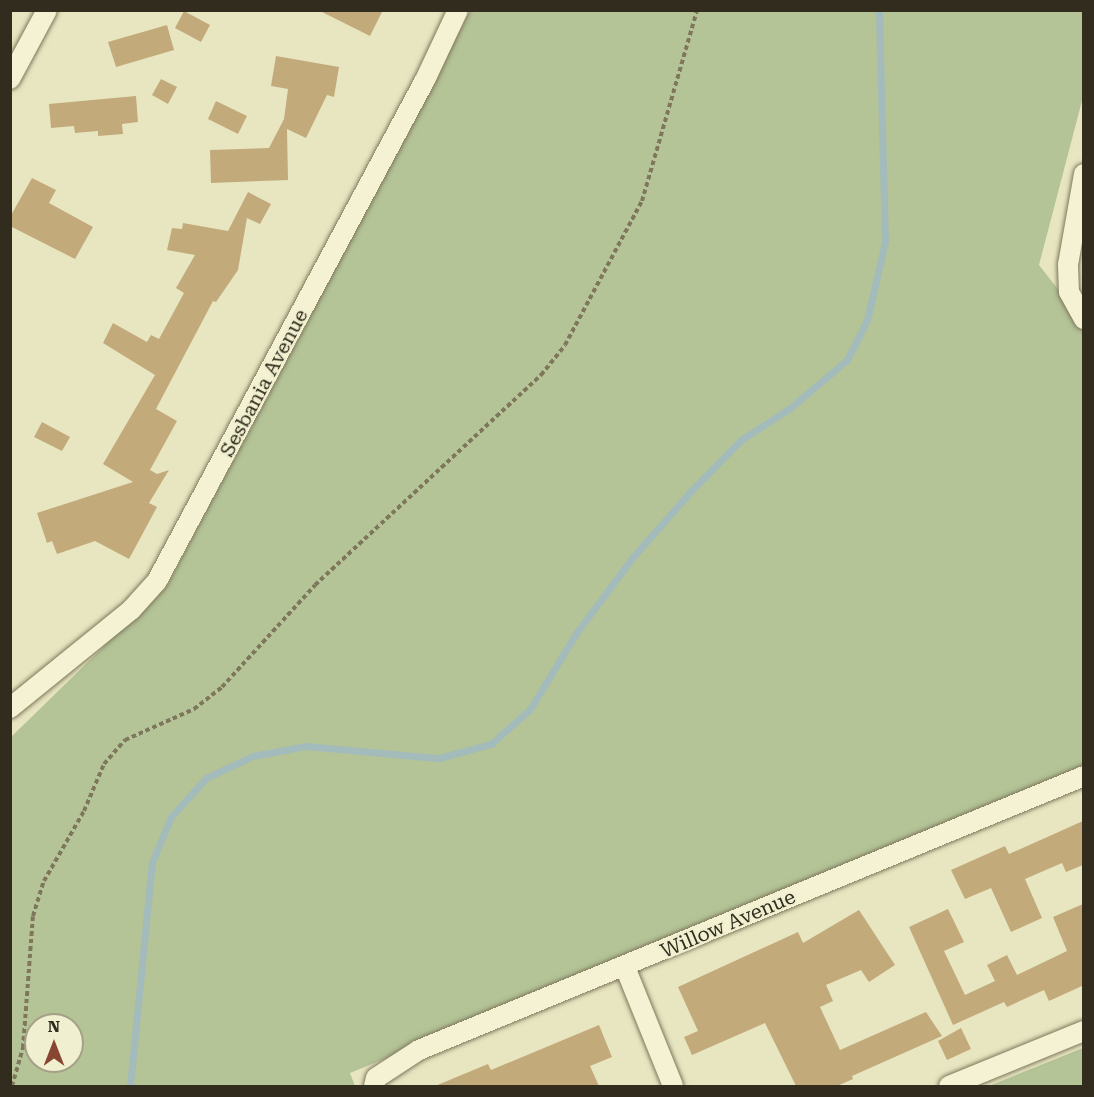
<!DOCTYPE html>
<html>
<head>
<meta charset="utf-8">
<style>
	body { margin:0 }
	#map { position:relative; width:1094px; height:1097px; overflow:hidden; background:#e8e6c1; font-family:"Roboto Serif",serif }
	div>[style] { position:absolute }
	.green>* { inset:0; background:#b4c497 }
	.stream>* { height:7px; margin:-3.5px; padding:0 3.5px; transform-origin:3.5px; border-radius:3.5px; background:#a3bbba }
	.building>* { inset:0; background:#c2aa7b }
	.path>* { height:4px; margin-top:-2px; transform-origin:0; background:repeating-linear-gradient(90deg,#7f775b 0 4.5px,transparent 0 7.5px) }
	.roads { filter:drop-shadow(0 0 2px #7f775b) drop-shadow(0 0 2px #7f775b) }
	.minor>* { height:20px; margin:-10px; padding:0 10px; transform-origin:10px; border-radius:10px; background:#f4f2d3 }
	span { translate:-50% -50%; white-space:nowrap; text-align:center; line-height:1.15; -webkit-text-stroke:4.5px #f0efd0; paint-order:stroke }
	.street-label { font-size:20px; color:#312c1d }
	.frame { position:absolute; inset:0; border:12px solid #312c1d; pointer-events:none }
	.north { position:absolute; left:24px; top:1013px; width:60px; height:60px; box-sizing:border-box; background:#f0efd0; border:2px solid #a4a188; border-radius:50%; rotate:0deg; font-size:16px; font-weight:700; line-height:24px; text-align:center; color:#312c1d }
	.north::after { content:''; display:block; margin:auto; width:21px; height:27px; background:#884632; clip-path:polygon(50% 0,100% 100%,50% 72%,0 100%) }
</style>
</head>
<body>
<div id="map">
	<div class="green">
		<div style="clip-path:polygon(evenodd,470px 11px,1083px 11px,1083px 97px,1039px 265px,1083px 321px,1083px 774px,350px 1073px,355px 1086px,11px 1086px,11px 737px,168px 584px,470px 11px,36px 1025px,72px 1025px,72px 1061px,36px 1061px,36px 1025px)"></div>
		<div style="clip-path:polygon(1083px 1048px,1083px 1086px,989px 1086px)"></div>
	</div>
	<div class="stream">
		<div style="left:130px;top:1086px;width:225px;rotate:-84.4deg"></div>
		<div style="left:152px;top:862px;width:49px;rotate:-67.1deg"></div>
		<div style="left:171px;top:817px;width:52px;rotate:-48.1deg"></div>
		<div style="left:206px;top:778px;width:52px;rotate:-25.1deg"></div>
		<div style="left:253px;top:756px;width:54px;rotate:-10.7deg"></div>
		<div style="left:306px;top:746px;width:134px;rotate:5.2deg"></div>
		<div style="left:439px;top:758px;width:54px;rotate:-15.1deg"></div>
		<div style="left:491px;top:744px;width:52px;rotate:-41.9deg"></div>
		<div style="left:530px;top:709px;width:90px;rotate:-58.6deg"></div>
		<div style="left:577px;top:632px;width:94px;rotate:-53.3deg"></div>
		<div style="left:633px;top:557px;width:88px;rotate:-48.7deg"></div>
		<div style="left:691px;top:491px;width:71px;rotate:-45.6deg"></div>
		<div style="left:741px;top:440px;width:59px;rotate:-33.1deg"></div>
		<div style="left:790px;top:408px;width:75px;rotate:-40.1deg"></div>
		<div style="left:847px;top:360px;width:45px;rotate:-63.4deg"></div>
		<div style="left:867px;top:320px;width:80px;rotate:-77deg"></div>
		<div style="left:885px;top:242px;width:232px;rotate:-91.5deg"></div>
	</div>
	<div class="building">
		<div style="clip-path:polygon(318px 10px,383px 10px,370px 36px)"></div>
		<div style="clip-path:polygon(184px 11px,210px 25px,201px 42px,175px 28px)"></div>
		<div style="clip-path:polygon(167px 25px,174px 50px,116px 67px,108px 42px)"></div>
		<div style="clip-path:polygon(276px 56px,339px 67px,334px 97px,327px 95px,306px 138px,287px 129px,288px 180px,211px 183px,210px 150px,269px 148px,284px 119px,288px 89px,271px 86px)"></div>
		<div style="clip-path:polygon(161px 79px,177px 87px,168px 104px,152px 95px)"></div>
		<div style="clip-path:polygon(136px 96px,138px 122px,122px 124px,123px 134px,98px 136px,98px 131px,75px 133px,74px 126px,51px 128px,49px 104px)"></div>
		<div style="clip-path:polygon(216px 101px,247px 116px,238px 134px,208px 119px)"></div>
		<div style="clip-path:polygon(32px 178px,56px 190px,49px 203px,93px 227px,75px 259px,10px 226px,10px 217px)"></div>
		<div style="clip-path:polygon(248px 192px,271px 204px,260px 224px,247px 218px,238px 270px,216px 302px,213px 301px,156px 409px,177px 421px,150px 470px,157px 474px,169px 470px,149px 503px,157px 507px,129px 559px,95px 541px,57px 554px,52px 541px,47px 543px,37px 513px,133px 482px,103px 464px,155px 375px,103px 343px,113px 323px,147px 342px,151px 335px,159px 339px,184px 293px,176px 288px,195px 255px,167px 250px,172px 228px,182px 229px,183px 223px,228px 231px)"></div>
		<div style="clip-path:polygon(42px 422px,70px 437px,62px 451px,34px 437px)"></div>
		<div style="clip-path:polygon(1083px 821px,1083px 865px,1066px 872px,1062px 863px,1025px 879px,1042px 918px,1011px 932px,991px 888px,965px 899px,951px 870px,1005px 846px,1009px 854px)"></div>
		<div style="clip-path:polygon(1083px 904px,1083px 989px,1082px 986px,1049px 1001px,1044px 990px,1007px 1007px,1004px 1002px,953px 1025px,909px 927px,948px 909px,964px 942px,944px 951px,965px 995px,995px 981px,987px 965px,1007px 955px,1017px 975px,1067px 951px,1053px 917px)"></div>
		<div style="clip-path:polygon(859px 910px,895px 965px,869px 982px,861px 970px,826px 985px,833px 1001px,820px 1007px,840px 1050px,926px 1012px,942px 1036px,852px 1076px,853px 1079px,837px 1086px,796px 1086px,765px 1023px,692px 1055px,684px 1037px,698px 1031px,678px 987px,798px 932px,803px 943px)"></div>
		<div style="clip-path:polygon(599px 1025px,612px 1057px,590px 1066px,599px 1086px,435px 1086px,488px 1064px,491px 1070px)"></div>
		<div style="clip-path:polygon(961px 1028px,971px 1049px,947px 1060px,938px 1041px)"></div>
	</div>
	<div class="path">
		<div style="left:12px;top:1086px;width:40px;rotate:-74deg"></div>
		<div style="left:23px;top:1048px;width:132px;rotate:-85.7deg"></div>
		<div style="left:33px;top:916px;width:37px;rotate:-73deg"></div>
		<div style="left:44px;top:881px;width:81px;rotate:-60.3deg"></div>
		<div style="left:84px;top:811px;width:51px;rotate:-66.9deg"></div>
		<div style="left:104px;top:764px;width:32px;rotate:-49deg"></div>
		<div style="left:125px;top:740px;width:76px;rotate:-24.2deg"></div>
		<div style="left:194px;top:709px;width:36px;rotate:-38deg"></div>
		<div style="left:222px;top:687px;width:138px;rotate:-47.6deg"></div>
		<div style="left:315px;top:585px;width:309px;rotate:-42.9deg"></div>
		<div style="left:541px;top:375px;width:38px;rotate:-51deg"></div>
		<div style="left:565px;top:345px;width:163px;rotate:-61.9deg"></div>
		<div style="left:642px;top:201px;width:199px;rotate:-73.9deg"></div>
	</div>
	<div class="roads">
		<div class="minor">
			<div style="left:10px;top:79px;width:78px;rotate:-61.8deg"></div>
			<div style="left:1084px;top:174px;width:92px;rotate:100deg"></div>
			<div style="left:1068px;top:265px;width:27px;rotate:88deg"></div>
			<div style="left:1069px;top:292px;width:31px;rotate:61deg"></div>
			<div style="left:10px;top:708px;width:156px;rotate:-39deg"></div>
			<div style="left:131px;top:610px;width:39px;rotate:-48deg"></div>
			<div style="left:157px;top:581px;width:570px;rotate:-61.86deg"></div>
			<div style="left:426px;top:78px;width:75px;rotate:-64.8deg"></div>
			<div style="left:625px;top:967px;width:128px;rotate:68deg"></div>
			<div style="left:374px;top:1086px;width:8px;rotate:-76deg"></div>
			<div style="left:376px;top:1078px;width:51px;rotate:-33.1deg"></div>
			<div style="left:419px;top:1050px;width:719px;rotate:-22.39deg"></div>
			<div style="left:949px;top:1086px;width:146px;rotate:-22.2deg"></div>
		</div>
	</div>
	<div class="street-label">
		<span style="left:264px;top:383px;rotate:-62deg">Sesbania Avenue</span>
		<span style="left:728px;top:924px;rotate:-23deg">Willow Avenue</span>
	</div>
	<div class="frame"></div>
	<div class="north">N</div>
</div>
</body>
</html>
